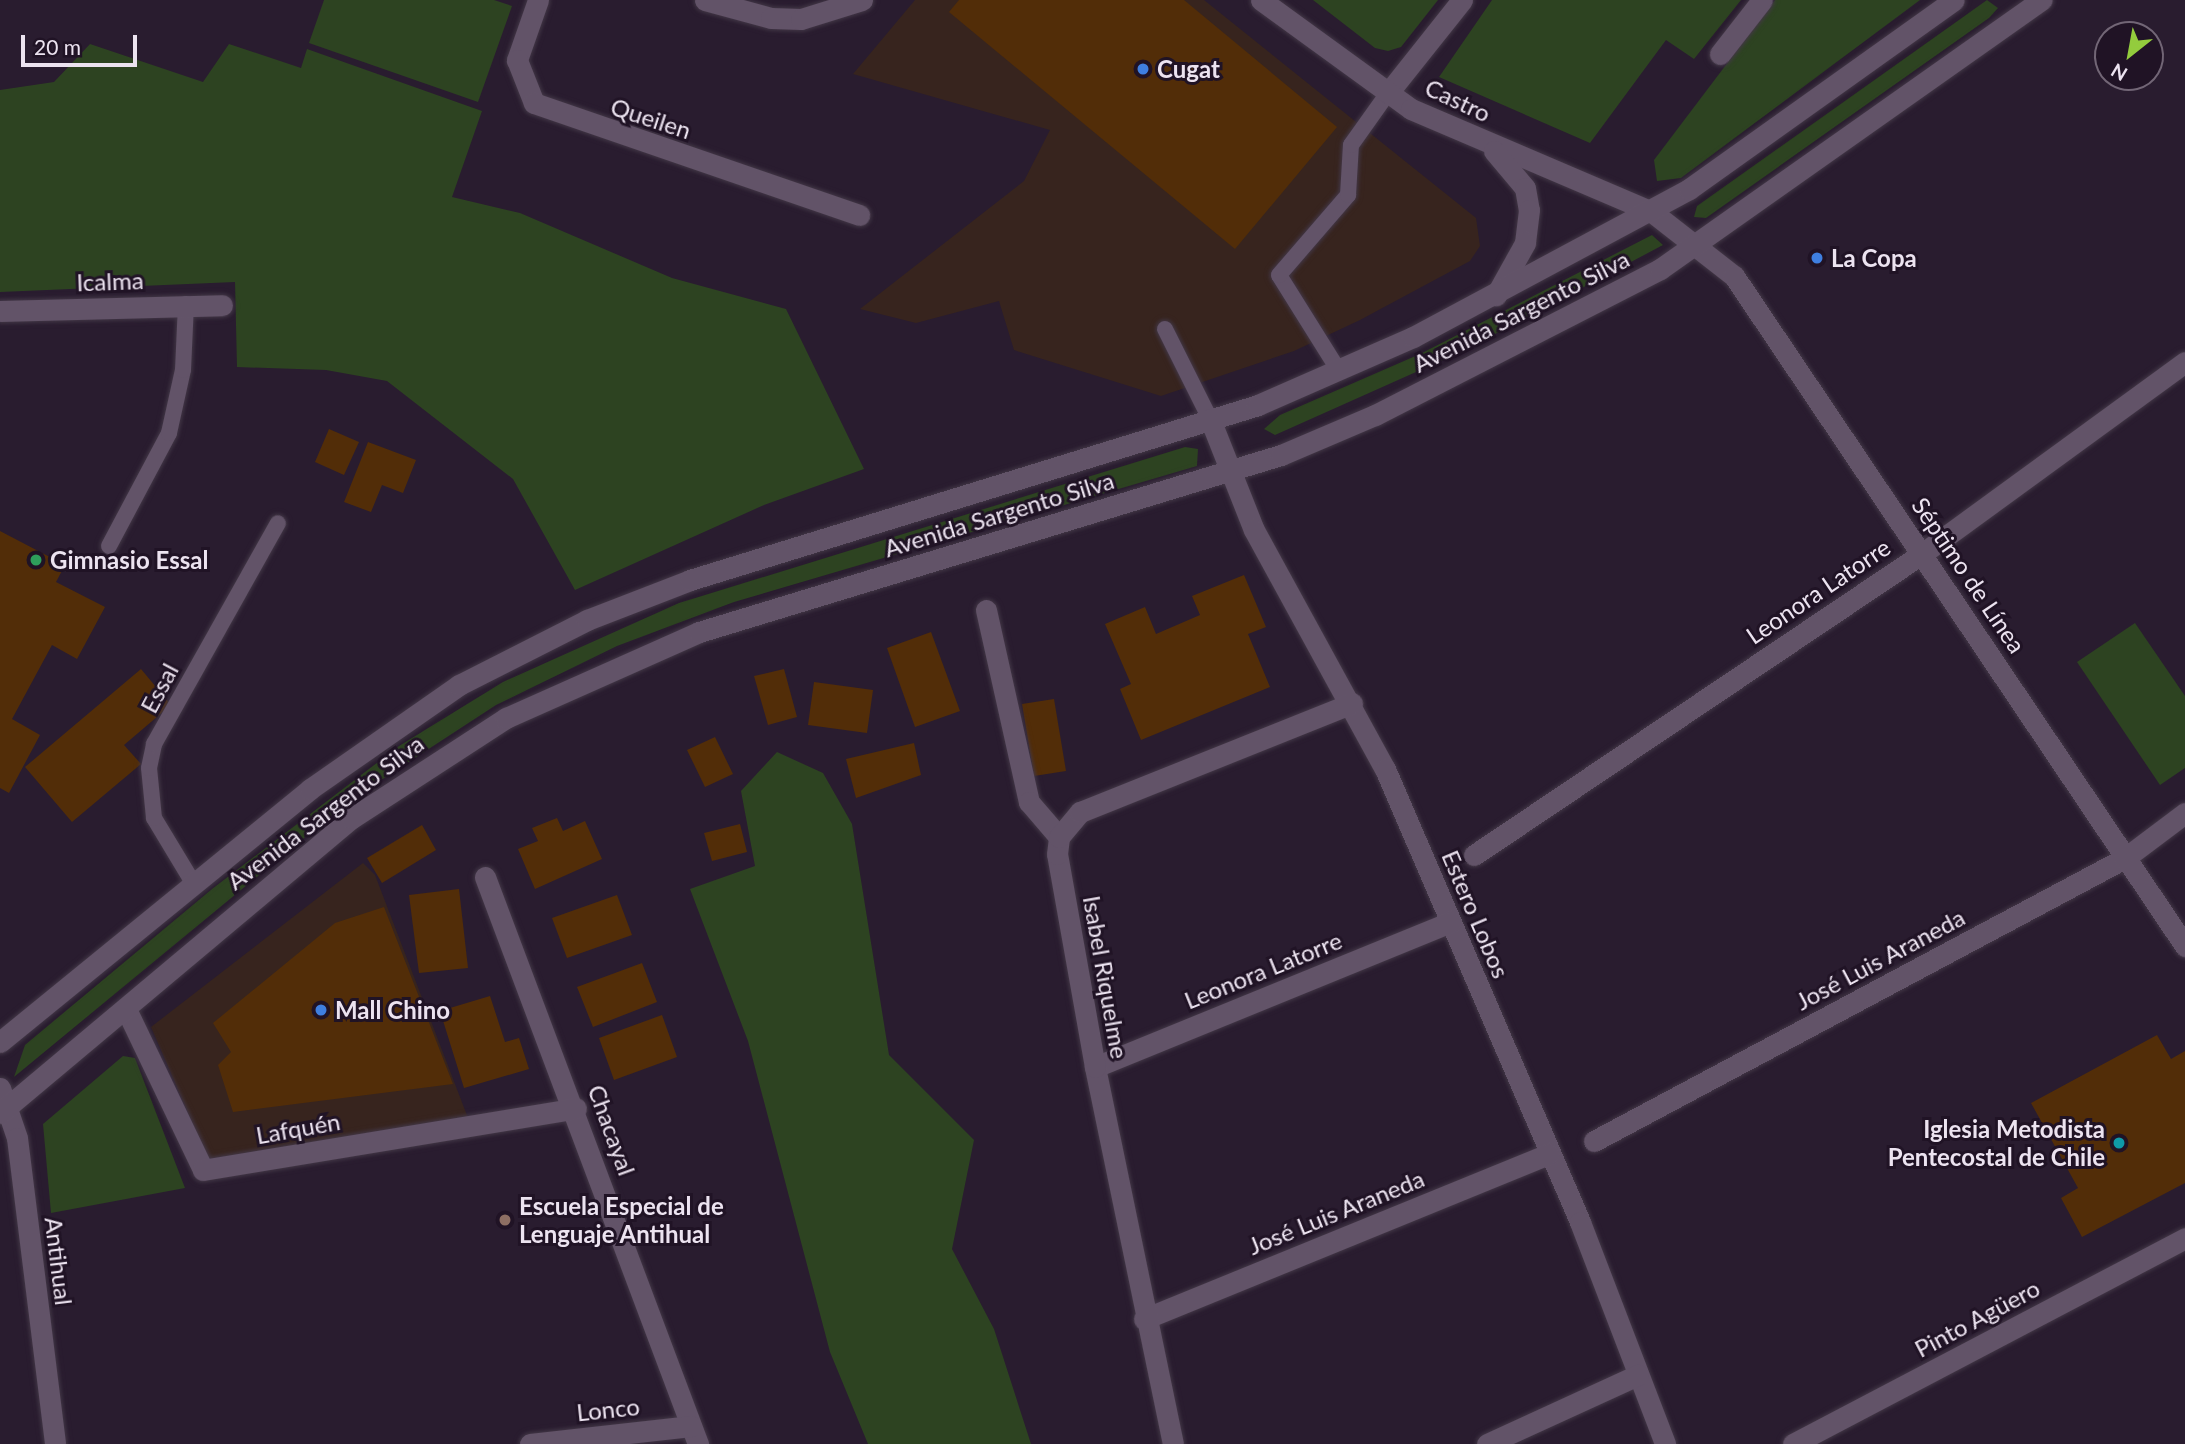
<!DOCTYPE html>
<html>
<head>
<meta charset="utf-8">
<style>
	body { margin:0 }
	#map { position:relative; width:2185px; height:1444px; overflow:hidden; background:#291c2f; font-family:Lato,sans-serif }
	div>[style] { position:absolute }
	.commercial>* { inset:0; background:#37241e }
	.green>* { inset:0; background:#2d4321 }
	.building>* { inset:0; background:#522d08 }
	.roads { filter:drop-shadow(0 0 2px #423746) drop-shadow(0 0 2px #423746) }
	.lane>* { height:16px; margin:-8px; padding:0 8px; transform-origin:8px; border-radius:8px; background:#625368 }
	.street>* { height:21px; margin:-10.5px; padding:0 10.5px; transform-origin:10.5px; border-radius:10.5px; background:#625368 }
	.secondary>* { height:21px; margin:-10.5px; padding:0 10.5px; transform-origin:10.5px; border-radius:10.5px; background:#625368 }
	.dots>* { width:19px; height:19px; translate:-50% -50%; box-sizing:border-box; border:4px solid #201325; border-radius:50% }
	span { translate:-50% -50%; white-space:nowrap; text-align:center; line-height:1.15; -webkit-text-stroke:6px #201325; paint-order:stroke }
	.poi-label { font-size:24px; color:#ece3f0; font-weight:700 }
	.left { translate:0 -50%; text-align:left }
	.right { translate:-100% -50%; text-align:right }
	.street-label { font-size:24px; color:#ece3f0 }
	.north { position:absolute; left:2094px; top:21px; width:70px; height:70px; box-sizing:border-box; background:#201325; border:2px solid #726676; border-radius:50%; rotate:211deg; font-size:19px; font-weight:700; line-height:28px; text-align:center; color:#ece3f0 }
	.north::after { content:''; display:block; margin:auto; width:24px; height:32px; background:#93cc3d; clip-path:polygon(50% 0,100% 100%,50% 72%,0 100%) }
	.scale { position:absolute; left:21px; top:35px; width:116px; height:32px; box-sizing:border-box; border:4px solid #ece3f0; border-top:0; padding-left:9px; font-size:21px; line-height:24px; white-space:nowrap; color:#ece3f0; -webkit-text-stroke:5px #201325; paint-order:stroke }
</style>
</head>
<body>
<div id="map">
	<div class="commercial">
		<div style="clip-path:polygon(915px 0,1204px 0,1476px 218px,1480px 246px,1470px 261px,1360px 320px,1294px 351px,1161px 396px,1014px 350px,999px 301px,916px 323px,860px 309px,1024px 181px,1050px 130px,853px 74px)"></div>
		<div style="clip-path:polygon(363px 863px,375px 875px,468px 1118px,208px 1159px,151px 1027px)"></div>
	</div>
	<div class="green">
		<div style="clip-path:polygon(324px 0,494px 0,512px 6px,478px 102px,309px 43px)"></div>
		<div style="clip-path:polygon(1313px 0,1438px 0,1401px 47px,1388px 51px,1375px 48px)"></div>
		<div style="clip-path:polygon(1492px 0,1741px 0,1694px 59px,1666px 40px,1590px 143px,1439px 77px)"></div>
		<div style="clip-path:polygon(1775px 0,1920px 0,1681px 178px,1657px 181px,1654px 160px)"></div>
		<div style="clip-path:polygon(1987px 0,1998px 8px,1989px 18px,1706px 218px,1694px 217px,1697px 206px)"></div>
		<div style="clip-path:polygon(90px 44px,203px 82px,229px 44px,301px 68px,307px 49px,482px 111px,452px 197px,520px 213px,672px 278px,786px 309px,864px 469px,764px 505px,575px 590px,513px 479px,387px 381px,326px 370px,237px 367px,235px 282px,0 292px,0 90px,54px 82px)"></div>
		<div style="clip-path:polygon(1652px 235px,1663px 245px,1463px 351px,1275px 435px,1264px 429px,1280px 415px,1420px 354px)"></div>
		<div style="clip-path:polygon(1185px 447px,1198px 449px,1197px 466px,734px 602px,617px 646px,496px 705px,349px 801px,14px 1077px,25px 1045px,212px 889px,399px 746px,503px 682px,679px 603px)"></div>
		<div style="clip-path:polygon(2135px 623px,2185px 696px,2185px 768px,2160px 785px,2077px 662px)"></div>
		<div style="clip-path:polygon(777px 752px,823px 773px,852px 824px,889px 1055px,974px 1140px,952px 1249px,994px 1329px,1031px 1444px,868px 1444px,830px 1352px,748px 1041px,690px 889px,755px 866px,741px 791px)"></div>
		<div style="clip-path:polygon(123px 1056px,135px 1058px,185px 1188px,51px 1213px,43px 1124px)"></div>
	</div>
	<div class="building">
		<div style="clip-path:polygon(959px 0,1184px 0,1337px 127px,1235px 249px,949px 12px)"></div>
		<div style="clip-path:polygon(329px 429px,359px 442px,344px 475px,315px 462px)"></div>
		<div style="clip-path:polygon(368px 442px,416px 460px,403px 493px,382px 485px,371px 512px,344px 502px)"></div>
		<div style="clip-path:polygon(0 531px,65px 565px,56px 582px,105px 607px,77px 659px,52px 645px,12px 719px,40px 735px,9px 793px,0 788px)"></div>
		<div style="clip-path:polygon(1244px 575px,1266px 627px,1248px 634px,1270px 687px,1141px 740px,1120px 689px,1131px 684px,1105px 624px,1145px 607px,1156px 634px,1200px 615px,1192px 596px)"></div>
		<div style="clip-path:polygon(931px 632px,960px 711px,915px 727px,887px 648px)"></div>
		<div style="clip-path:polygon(141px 669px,171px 705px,124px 745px,141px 764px,72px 822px,25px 767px)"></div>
		<div style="clip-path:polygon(784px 669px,797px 717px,768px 725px,754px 676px)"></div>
		<div style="clip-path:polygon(814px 682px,873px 690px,867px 733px,808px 725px)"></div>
		<div style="clip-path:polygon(1054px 699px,1066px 771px,1034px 776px,1022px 704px)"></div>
		<div style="clip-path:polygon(715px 737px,733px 774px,705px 787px,687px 750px)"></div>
		<div style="clip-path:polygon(914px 743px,921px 775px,856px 798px,846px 759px)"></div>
		<div style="clip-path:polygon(557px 818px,563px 831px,585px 821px,602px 859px,535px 889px,518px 849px,538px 841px,532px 828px)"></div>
		<div style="clip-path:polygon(740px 824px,747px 852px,712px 861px,704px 833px)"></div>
		<div style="clip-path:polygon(422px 825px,436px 850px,382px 883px,367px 858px)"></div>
		<div style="clip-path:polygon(459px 889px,468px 968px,419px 973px,409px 895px)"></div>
		<div style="clip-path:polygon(617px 895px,632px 935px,567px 958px,552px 918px)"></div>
		<div style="clip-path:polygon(384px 907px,453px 1084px,233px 1112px,218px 1065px,231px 1052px,213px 1023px,335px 923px)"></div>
		<div style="clip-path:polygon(642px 963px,657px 1002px,593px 1027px,577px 987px)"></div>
		<div style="clip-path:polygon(490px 996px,505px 1042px,519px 1038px,529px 1069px,464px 1088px,440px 1011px)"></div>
		<div style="clip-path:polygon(662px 1015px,677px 1057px,614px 1080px,599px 1038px)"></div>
		<div style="clip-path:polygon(2157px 1035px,2171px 1059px,2185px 1051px,2185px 1183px,2082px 1237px,2061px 1198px,2078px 1188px,2031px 1103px)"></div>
	</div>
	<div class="roads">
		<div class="lane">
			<div style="left:1165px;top:329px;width:101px;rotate:63.4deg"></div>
			<div style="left:1339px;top:371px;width:113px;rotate:-122deg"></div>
			<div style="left:1279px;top:275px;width:106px;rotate:-49.2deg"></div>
			<div style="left:1348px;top:195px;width:50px;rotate:-86.6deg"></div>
			<div style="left:1351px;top:145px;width:64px;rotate:-54.6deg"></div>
			<div style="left:109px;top:546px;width:128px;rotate:-62deg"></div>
			<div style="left:169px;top:433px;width:65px;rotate:-77.5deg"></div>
			<div style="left:183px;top:370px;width:66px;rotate:-87.4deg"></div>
			<div style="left:192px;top:881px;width:74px;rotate:-121.1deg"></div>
			<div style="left:154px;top:818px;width:50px;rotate:-95.7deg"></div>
			<div style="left:149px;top:768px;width:25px;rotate:-78deg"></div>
			<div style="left:154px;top:744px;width:253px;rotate:-60.7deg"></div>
		</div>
		<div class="street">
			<div style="left:538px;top:0;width:64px;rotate:109.3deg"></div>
			<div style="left:517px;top:60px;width:46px;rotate:68.4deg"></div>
			<div style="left:534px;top:103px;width:344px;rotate:19deg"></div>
			<div style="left:705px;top:0;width:68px;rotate:15.3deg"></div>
			<div style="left:771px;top:18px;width:30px;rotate:2deg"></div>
			<div style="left:801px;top:19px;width:64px;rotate:-17.3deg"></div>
			<div style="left:1720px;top:54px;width:68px;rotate:-52.1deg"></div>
			<div style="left:1388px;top:93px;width:119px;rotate:-51.5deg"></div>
			<div style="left:0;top:311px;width:222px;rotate:-1.5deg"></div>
			<div style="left:1210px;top:419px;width:119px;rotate:68.4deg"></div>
			<div style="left:1254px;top:530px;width:273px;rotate:61.3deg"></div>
			<div style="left:1385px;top:769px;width:493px;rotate:66.7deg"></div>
			<div style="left:1580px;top:1222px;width:238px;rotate:69deg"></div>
			<div style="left:986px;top:610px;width:197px;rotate:77.4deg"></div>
			<div style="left:1029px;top:802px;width:46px;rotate:49.4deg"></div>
			<div style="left:1474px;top:855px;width:541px;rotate:-33.93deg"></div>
			<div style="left:1923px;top:553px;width:324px;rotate:-36.1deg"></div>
			<div style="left:485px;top:877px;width:606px;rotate:69.41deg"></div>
			<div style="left:126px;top:1009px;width:178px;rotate:64.4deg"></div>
			<div style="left:203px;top:1170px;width:378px;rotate:-9.4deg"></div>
			<div style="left:1095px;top:1067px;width:384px;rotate:-22.2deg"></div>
			<div style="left:0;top:1088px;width:53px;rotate:71.2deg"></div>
			<div style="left:17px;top:1138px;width:308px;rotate:82.9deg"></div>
			<div style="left:1594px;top:1141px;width:602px;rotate:-28.06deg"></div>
			<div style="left:2125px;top:858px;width:75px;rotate:-36.9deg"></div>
			<div style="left:1144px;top:1319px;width:437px;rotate:-22.2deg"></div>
			<div style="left:530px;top:1444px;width:162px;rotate:-6.4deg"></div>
			<div style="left:1173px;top:1444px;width:385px;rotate:-101.7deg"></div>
			<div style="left:1095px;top:1067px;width:216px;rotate:-100.1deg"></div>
			<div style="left:1057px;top:854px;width:17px;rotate:-83deg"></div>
			<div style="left:1059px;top:837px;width:33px;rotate:-50deg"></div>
			<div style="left:1080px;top:812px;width:293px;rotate:-21.8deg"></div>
			<div style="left:1487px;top:1444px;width:166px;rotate:-24.6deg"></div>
			<div style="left:1793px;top:1444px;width:443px;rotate:-27.7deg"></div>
		</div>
		<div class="secondary">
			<div style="left:1261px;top:0;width:185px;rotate:36deg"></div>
			<div style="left:1411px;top:109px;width:262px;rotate:23.1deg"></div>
			<div style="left:1652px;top:212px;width:104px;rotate:38deg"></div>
			<div style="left:1734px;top:276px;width:808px;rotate:56.05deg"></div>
			<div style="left:1494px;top:151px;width:48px;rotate:50deg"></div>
			<div style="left:1525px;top:188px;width:22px;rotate:80deg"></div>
			<div style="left:1529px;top:210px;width:33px;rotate:97deg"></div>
			<div style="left:1525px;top:243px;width:60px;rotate:119.1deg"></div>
			<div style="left:0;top:1042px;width:400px;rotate:-39.2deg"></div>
			<div style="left:310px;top:789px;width:182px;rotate:-34.9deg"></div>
			<div style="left:459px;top:685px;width:144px;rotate:-26.9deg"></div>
			<div style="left:587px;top:620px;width:110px;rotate:-21.2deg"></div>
			<div style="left:690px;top:580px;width:594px;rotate:-17.12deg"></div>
			<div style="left:1258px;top:405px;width:169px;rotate:-23.7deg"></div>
			<div style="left:1413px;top:337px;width:313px;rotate:-28.2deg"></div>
			<div style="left:1689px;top:189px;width:325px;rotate:-35.5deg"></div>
			<div style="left:0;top:1113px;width:459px;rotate:-40deg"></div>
			<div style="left:352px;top:818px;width:184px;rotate:-33deg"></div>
			<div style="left:506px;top:718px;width:211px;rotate:-24deg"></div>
			<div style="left:699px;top:632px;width:608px;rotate:-16.92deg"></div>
			<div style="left:1281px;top:455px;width:102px;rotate:-23.1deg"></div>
			<div style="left:1375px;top:415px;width:320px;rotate:-27.1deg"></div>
			<div style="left:1660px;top:269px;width:467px;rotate:-35.2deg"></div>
		</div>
	</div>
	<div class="dots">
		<div style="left:1143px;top:69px;background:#3f7fe0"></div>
		<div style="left:1817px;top:258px;background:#3f7fe0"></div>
		<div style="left:36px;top:560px;background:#2e9e5b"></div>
		<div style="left:321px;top:1010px;background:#3f7fe0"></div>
		<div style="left:2119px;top:1143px;background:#0f9aa8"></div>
		<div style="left:505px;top:1220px;background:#8d6e63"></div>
	</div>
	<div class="poi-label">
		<span class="left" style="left:1157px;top:69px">Cugat</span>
		<span class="left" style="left:1831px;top:258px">La Copa</span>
		<span class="left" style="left:50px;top:560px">Gimnasio Essal</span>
		<span class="left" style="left:335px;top:1010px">Mall Chino</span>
		<span class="right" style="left:2105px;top:1143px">Iglesia Metodista<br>Pentecostal de Chile</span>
		<span class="left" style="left:519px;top:1220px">Escuela Especial de<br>Lenguaje Antihual</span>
	</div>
	<div class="street-label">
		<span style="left:1458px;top:100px;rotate:25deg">Castro</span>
		<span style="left:651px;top:118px;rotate:18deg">Queilen</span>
		<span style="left:110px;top:281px;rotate:-2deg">Icalma</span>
		<span style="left:1521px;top:311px;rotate:-27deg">Avenida Sargento Silva</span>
		<span style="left:999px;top:514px;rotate:-17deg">Avenida Sargento Silva</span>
		<span style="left:1969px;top:575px;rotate:56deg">Séptimo de Línea</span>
		<span style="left:1818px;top:591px;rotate:-34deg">Leonora Latorre</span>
		<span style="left:159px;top:688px;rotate:-62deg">Essal</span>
		<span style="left:325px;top:812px;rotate:-37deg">Avenida Sargento Silva</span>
		<span style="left:1476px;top:914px;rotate:67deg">Estero Lobos</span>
		<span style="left:1880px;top:959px;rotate:-28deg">José Luis Araneda</span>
		<span style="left:1263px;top:970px;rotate:-22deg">Leonora Latorre</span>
		<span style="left:1106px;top:977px;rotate:80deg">Isabel Riquelme</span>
		<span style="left:298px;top:1128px;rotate:-10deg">Lafquén</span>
		<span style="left:612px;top:1130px;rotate:70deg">Chacayal</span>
		<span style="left:1336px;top:1212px;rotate:-22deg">José Luis Araneda</span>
		<span style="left:59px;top:1261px;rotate:83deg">Antihual</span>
		<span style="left:1977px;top:1318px;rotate:-28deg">Pinto Agüero</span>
		<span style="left:608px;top:1409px;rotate:-6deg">Lonco</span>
	</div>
	<div class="north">N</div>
	<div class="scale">20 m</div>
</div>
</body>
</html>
